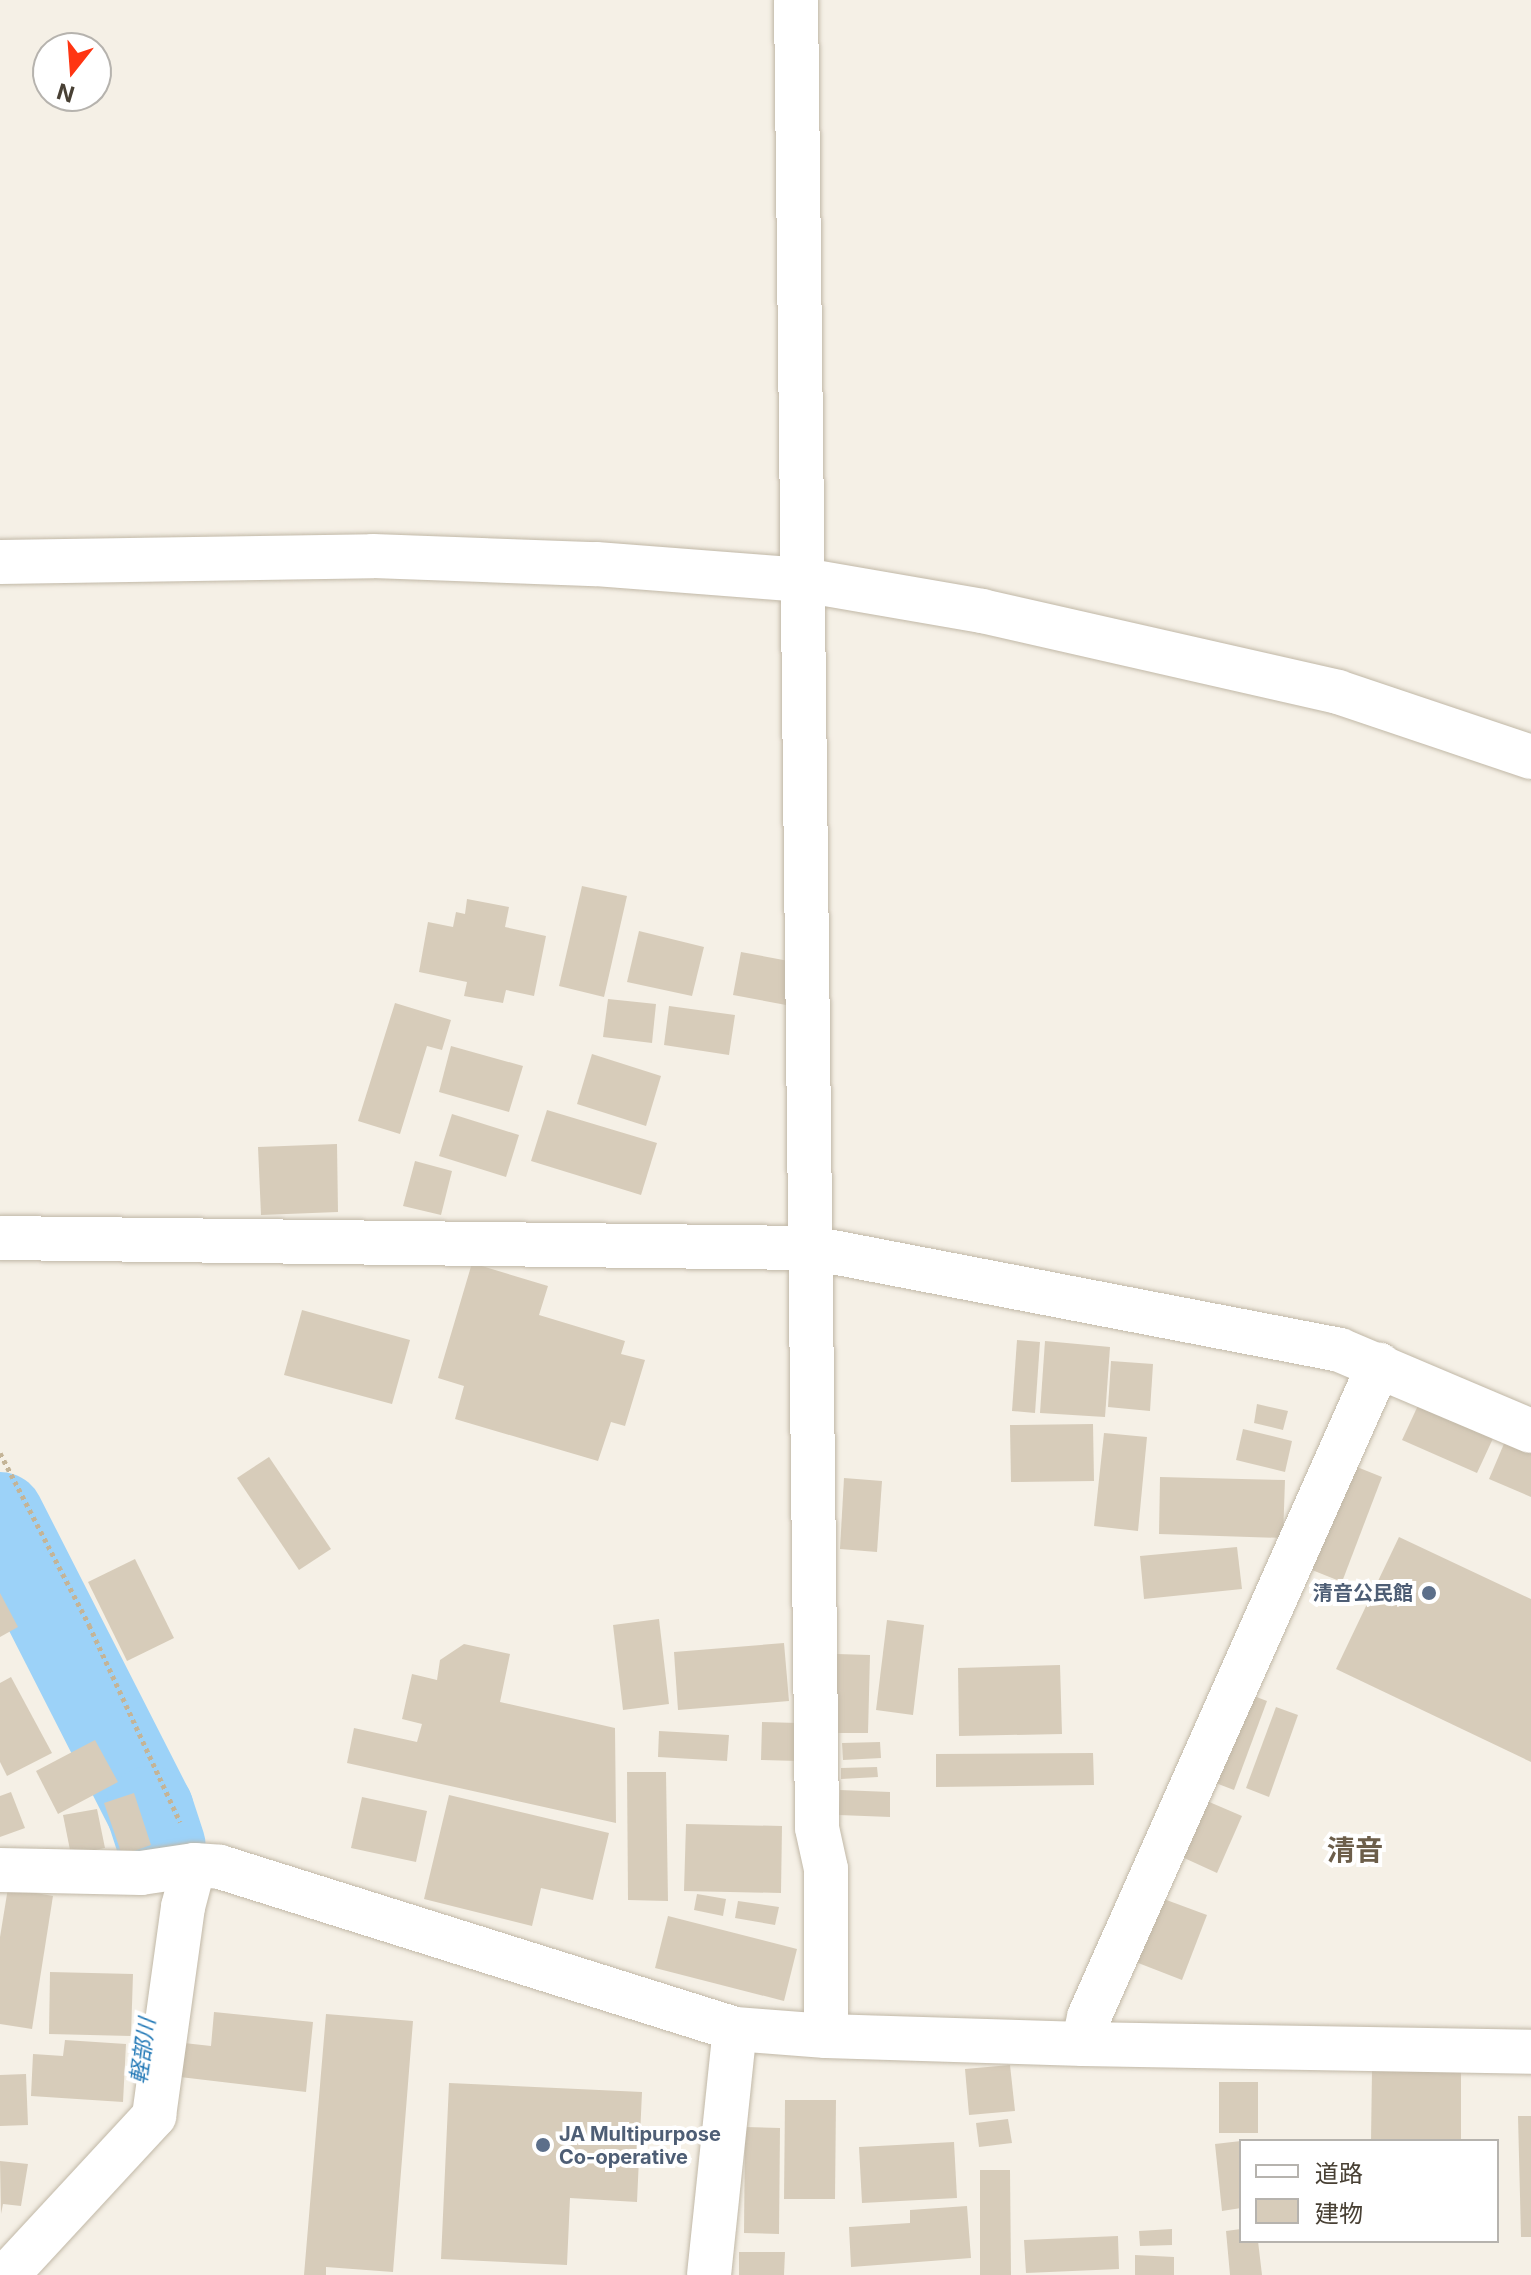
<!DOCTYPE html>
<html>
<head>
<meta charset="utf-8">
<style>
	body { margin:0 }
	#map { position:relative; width:1531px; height:2275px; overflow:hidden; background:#f5f0e6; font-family:Inter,"Noto Sans JP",sans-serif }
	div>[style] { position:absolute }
	.river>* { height:88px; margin:-44px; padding:0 44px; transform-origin:44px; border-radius:44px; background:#9cd2f8 }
	.building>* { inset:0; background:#d7ccba }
	.path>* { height:5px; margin-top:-2.5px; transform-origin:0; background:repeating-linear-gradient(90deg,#c4b497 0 4px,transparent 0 8px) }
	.roads { filter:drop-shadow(0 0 2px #c1b8a7) drop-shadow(0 0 2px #c1b8a7) }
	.minor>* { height:44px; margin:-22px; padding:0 22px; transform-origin:22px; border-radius:22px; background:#fff }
	.dots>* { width:22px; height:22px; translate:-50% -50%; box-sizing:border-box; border:4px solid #fff; border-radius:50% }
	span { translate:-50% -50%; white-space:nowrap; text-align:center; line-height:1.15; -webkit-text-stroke:8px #fff; paint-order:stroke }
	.service-label { font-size:20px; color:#4e5e75; font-weight:700 }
	.right { translate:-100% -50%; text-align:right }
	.left { translate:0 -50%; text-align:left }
	.water-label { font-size:22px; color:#2178b6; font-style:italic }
	.district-label { font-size:28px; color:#6c5e4a; font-weight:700 }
	.legend { position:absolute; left:1239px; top:2139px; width:260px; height:104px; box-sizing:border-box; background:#fff; border:2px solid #b6b3ae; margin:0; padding:10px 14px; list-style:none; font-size:24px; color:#484034 }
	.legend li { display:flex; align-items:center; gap:16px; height:40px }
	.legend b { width:40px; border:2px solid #b6b3ae }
	.north { position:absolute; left:32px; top:32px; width:80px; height:80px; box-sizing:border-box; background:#fff; border:2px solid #b6b3ae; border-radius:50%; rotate:197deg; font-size:22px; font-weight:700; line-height:32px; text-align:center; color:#484034 }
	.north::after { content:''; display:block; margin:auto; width:28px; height:36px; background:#ff3512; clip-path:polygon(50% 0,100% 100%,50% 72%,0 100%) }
</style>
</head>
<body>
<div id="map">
	<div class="river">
		<div style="left:0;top:1516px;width:330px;rotate:63deg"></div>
		<div style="left:150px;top:1810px;width:38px;rotate:72deg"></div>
	</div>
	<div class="building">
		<div style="clip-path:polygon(582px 886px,627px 896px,604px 997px,559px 986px)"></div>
		<div style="clip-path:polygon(467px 899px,509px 907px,505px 927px,546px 936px,534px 996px,506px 990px,503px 1003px,464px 996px,467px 982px,419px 972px,428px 922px,453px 927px,456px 912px,465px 914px)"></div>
		<div style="clip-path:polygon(639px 931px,704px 947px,692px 996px,627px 982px)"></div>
		<div style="clip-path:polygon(741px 952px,794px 962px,786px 1005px,733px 995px)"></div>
		<div style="clip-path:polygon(608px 999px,656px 1004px,652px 1043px,603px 1037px)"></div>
		<div style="clip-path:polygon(395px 1003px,451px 1020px,442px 1050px,427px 1046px,400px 1134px,358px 1121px)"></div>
		<div style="clip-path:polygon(669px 1006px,735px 1015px,729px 1055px,664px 1045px)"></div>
		<div style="clip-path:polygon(451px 1046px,523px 1066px,509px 1112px,439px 1092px)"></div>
		<div style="clip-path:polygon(592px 1054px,661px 1076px,646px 1126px,577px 1104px)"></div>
		<div style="clip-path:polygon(547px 1110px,657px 1143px,641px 1195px,531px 1161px)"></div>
		<div style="clip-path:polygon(452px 1114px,519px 1135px,506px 1177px,439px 1156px)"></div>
		<div style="clip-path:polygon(337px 1144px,338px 1212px,261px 1215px,258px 1147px)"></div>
		<div style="clip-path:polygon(415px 1161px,452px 1171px,441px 1215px,403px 1206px)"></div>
		<div style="clip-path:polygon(472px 1263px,548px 1286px,539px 1315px,625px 1341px,621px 1354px,645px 1360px,625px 1426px,611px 1422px,598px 1461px,455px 1419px,464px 1386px,438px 1378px)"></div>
		<div style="clip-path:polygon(302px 1310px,410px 1340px,392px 1404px,284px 1375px)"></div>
		<div style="clip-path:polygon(1017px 1340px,1040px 1342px,1035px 1413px,1012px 1411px)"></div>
		<div style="clip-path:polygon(1045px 1341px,1110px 1347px,1105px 1417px,1040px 1413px)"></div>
		<div style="clip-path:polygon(1111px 1361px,1153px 1364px,1150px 1411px,1108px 1407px)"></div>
		<div style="clip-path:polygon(1421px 1399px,1496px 1432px,1477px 1473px,1402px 1440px)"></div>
		<div style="clip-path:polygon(1257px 1404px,1288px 1411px,1283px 1430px,1254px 1423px)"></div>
		<div style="clip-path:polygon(1093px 1424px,1094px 1481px,1011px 1482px,1010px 1425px)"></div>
		<div style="clip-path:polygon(1243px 1429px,1292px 1441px,1285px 1472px,1236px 1460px)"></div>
		<div style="clip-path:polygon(1104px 1433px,1147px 1437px,1138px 1531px,1094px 1526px)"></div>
		<div style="clip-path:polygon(1506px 1439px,1531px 1450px,1531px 1497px,1489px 1479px)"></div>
		<div style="clip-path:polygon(269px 1457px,331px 1549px,299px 1570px,237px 1478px)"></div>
		<div style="clip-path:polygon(1352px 1465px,1382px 1477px,1342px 1582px,1312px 1570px)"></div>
		<div style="clip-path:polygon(1160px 1477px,1285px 1480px,1283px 1538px,1159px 1534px)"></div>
		<div style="clip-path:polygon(844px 1478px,882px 1481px,877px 1552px,840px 1549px)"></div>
		<div style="clip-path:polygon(1399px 1537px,1531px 1599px,1531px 1762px,1336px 1669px)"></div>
		<div style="clip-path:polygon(1237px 1547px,1242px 1589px,1144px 1599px,1140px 1556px)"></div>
		<div style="clip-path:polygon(135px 1559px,174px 1638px,127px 1661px,88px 1582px)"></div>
		<div style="clip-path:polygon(0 1593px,18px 1627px,0 1637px)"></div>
		<div style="clip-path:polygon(659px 1619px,669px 1704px,623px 1710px,613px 1625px)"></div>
		<div style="clip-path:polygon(887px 1620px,924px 1625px,913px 1715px,876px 1710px)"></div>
		<div style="clip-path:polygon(784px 1643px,789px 1701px,678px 1710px,674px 1652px)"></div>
		<div style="clip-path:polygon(464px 1644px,510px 1654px,500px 1702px,615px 1728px,616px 1823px,347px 1763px,354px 1728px,417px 1742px,422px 1724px,402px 1719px,412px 1674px,437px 1680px,440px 1660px)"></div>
		<div style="clip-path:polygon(837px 1654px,870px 1655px,868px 1733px,836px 1733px)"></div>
		<div style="clip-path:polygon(1060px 1665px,1062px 1734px,959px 1736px,958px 1668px)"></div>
		<div style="clip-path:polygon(11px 1677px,52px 1753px,7px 1776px,0 1762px,0 1683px)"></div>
		<div style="clip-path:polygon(1246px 1693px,1267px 1701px,1234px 1790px,1213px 1782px)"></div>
		<div style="clip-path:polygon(1276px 1707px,1298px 1715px,1269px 1797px,1246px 1788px)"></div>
		<div style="clip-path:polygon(762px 1722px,798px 1723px,798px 1761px,761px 1760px)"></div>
		<div style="clip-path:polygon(659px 1731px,729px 1735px,727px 1761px,658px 1757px)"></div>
		<div style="clip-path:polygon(95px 1740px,118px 1782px,58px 1814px,36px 1771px)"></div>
		<div style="clip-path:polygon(880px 1742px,881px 1758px,843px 1760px,842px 1743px)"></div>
		<div style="clip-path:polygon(1093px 1753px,1094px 1785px,936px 1787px,936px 1754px)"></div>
		<div style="clip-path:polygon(877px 1767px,878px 1777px,841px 1779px,841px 1768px)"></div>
		<div style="clip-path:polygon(627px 1772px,666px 1772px,668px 1901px,628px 1900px)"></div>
		<div style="clip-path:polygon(840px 1790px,890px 1792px,890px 1817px,839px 1815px)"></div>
		<div style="clip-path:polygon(11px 1792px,25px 1828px,0 1837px,0 1796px)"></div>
		<div style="clip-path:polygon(134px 1793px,151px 1845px,122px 1855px,104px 1803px)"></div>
		<div style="clip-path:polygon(449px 1795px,609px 1833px,593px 1900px,541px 1888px,532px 1926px,424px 1899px)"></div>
		<div style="clip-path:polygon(362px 1797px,427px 1811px,416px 1862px,351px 1848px)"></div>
		<div style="clip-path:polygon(1207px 1801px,1242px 1816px,1217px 1873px,1182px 1857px)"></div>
		<div style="clip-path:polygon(97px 1809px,105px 1848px,71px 1855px,63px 1815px)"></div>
		<div style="clip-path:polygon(686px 1824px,782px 1826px,781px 1893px,684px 1891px)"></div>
		<div style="clip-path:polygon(8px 1888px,53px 1896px,32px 2029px,0 2024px,0 1937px)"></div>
		<div style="clip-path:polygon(697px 1894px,726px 1899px,723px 1916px,694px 1910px)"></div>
		<div style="clip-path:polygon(1153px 1895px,1207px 1915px,1182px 1980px,1128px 1959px)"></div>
		<div style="clip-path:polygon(738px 1901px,779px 1907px,775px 1925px,735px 1918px)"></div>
		<div style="clip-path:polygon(668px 1916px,797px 1949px,784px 2001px,655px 1968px)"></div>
		<div style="clip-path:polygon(50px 1972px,133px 1974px,131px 2036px,49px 2034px)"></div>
		<div style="clip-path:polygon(214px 2012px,313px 2022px,306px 2092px,180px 2077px,184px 2043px,211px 2046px)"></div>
		<div style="clip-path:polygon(326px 2014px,413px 2021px,393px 2272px,326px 2267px,326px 2275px,304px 2275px)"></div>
		<div style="clip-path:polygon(65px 2040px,126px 2044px,123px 2102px,31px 2096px,33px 2054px,63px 2056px)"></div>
		<div style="clip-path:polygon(1010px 2065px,1015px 2111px,969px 2115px,965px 2069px)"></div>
		<div style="clip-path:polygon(1372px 2070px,1461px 2071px,1461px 2141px,1371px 2141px)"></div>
		<div style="clip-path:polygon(26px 2074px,28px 2125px,0 2126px,0 2075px)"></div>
		<div style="clip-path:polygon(1219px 2082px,1258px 2082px,1258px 2133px,1219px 2133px)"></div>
		<div style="clip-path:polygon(449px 2083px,642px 2092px,637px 2202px,570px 2198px,567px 2265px,441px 2259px)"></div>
		<div style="clip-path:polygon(785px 2100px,836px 2100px,835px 2199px,784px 2199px)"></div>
		<div style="clip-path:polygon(1518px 2116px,1531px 2116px,1531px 2237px,1521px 2237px)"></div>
		<div style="clip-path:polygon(1008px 2119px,1012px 2143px,979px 2147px,976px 2123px)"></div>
		<div style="clip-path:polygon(745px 2127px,780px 2128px,779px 2234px,744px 2233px)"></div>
		<div style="clip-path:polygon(1241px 2141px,1241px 2208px,1222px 2211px,1215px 2144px)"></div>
		<div style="clip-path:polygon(954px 2142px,957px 2198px,862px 2203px,859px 2147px)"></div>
		<div style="clip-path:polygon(0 2161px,28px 2164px,21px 2206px,3px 2204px,1px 2214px)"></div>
		<div style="clip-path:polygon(980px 2170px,1010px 2170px,1011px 2275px,980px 2275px)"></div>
		<div style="clip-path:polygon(967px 2206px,971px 2258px,851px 2267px,849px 2227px,910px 2223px,910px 2210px)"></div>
		<div style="clip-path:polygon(1172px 2229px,1172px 2245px,1140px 2246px,1139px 2231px)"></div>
		<div style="clip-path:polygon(1241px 2229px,1241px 2241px,1258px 2241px,1262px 2275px,1230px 2275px,1226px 2231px)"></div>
		<div style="clip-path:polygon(1118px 2236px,1119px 2269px,1026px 2273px,1024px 2240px)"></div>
		<div style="clip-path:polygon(739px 2252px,785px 2252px,784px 2275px,739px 2275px)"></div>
		<div style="clip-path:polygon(1135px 2255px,1174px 2257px,1174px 2275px,1135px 2275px)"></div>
	</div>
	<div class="path">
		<div style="left:0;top:1453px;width:194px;rotate:62.6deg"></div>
		<div style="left:89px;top:1625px;width:217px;rotate:65.2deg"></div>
	</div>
	<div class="roads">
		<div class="minor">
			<div style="left:796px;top:0;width:1828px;rotate:89.34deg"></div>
			<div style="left:817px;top:1828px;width:42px;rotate:77.6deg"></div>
			<div style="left:826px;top:1869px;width:167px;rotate:90deg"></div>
			<div style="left:0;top:562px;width:373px;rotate:-0.9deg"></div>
			<div style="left:373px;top:556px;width:223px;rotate:2.1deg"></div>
			<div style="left:596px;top:564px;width:208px;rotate:4.4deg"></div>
			<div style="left:803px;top:580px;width:182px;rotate:9.8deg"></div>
			<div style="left:982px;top:611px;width:365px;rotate:12.8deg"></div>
			<div style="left:1338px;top:692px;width:204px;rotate:18.6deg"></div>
			<div style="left:0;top:1238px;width:812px;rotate:0.71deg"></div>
			<div style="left:812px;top:1248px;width:538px;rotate:10.93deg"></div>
			<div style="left:1340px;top:1350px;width:207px;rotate:23deg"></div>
			<div style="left:0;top:1870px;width:141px;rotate:1.2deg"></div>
			<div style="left:141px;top:1873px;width:54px;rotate:-8.6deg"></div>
			<div style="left:194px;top:1865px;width:26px;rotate:4deg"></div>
			<div style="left:220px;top:1867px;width:540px;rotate:17.46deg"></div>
			<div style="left:735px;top:2029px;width:91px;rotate:4.4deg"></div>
			<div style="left:826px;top:2036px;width:257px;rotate:1.8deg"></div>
			<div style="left:1083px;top:2044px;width:448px;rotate:1deg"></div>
			<div style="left:1083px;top:2044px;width:28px;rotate:-77deg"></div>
			<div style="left:1089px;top:2017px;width:714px;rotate:-66.02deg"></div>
			<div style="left:7px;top:2275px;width:217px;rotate:-47.2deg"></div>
			<div style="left:154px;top:2116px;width:211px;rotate:-82.1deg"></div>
			<div style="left:183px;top:1907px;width:43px;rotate:-75.3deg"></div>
			<div style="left:709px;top:2275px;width:247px;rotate:-84deg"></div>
		</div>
	</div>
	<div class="dots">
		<div style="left:1429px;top:1593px;background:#5c6f8a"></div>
		<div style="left:543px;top:2145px;background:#5c6f8a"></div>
	</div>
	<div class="service-label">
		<span class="right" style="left:1413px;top:1593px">清音公民館</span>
		<span class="left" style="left:559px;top:2146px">JA Multipurpose<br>Co-operative</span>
	</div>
	<div class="water-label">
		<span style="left:143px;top:2051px;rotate:-82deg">軽部川</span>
	</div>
	<div class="district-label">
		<span style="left:1355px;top:1850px">清音</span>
	</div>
	<ul class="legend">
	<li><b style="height:10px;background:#fff"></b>道路</li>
	<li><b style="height:22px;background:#d7ccba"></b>建物</li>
	</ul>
	<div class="north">N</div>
</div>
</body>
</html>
